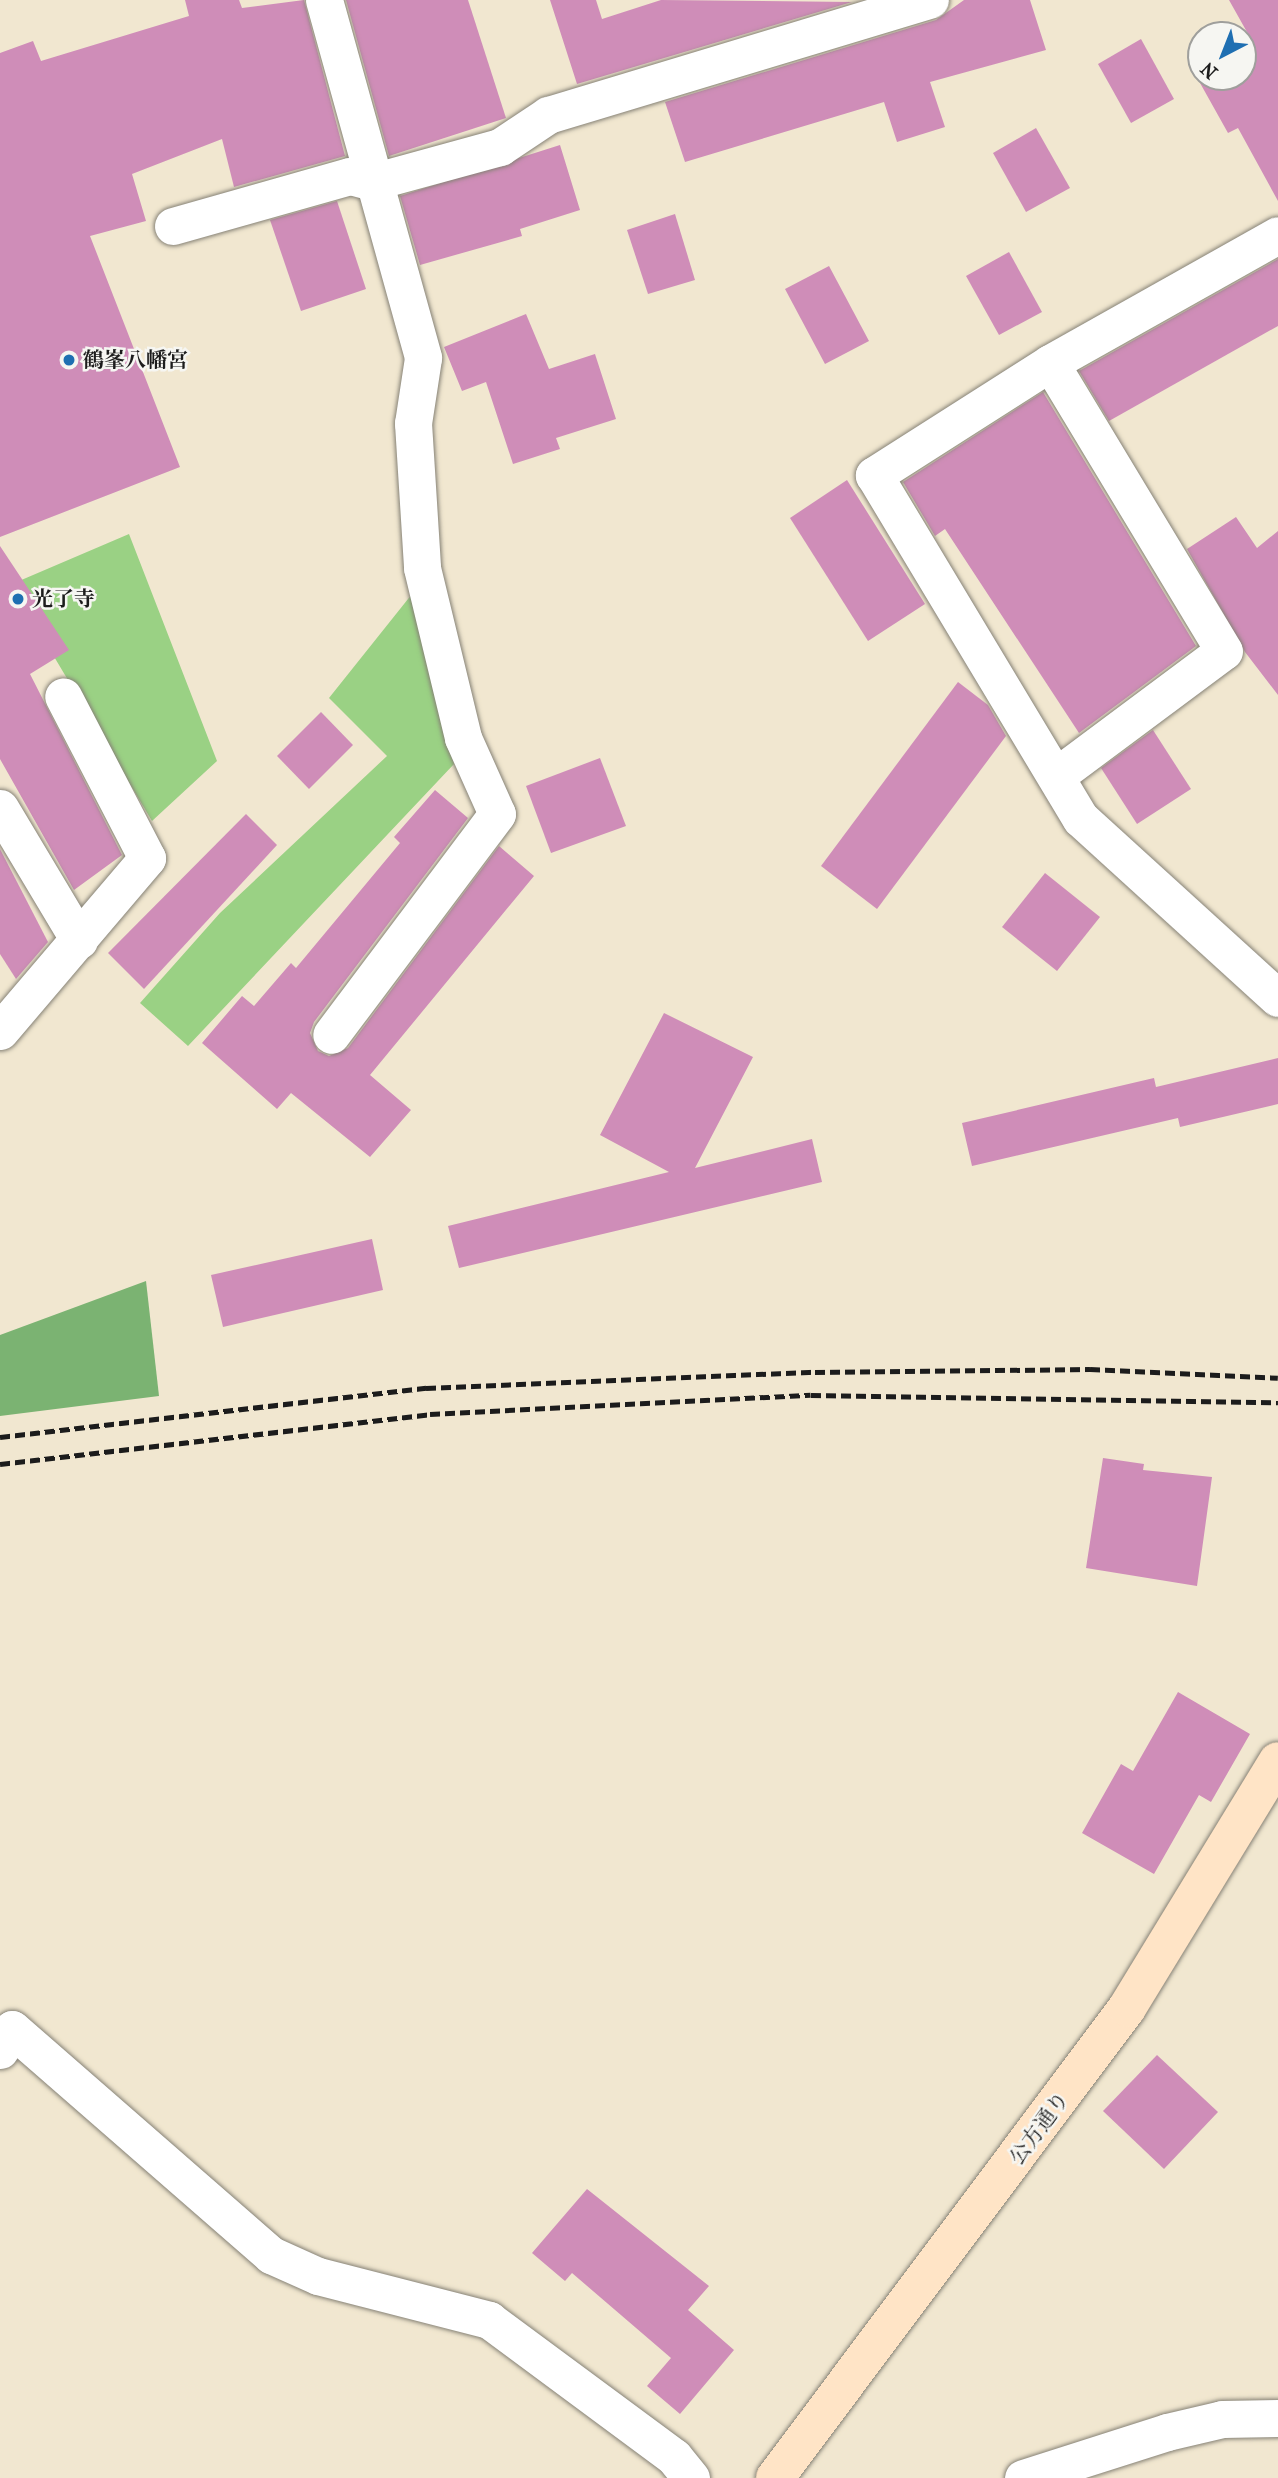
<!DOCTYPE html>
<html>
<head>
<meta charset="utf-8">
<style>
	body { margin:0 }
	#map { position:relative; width:1278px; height:2478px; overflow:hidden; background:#f1e7d0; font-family:"IM FELL French Canon","Noto Serif JP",serif }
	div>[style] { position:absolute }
	.green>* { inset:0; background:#9ad184 }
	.forest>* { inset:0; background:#7bb372 }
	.building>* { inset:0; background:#cf8db8 }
	.roads { filter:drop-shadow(0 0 2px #868276) drop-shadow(0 0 2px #868276) }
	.street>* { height:37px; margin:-18.5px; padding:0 18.5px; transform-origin:18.5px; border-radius:18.5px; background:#fff }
	.secondary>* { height:38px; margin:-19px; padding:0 19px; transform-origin:19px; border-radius:19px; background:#ffe4c6 }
	.rail>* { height:5px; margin-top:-2.5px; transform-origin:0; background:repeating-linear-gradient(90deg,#1c1c1c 0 10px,transparent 0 15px) }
	.dots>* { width:19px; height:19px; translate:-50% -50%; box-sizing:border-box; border:4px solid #f6f6f2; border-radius:50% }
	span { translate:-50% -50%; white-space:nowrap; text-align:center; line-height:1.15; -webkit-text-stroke:5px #f6f6f2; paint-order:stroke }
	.poi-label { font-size:21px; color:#1c1c1c; font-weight:700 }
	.left { translate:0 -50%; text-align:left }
	.street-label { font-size:21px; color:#1c1c1c }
	.north { position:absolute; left:1187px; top:21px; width:70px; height:70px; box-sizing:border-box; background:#f6f6f2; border:2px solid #9f9f9c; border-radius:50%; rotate:222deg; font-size:19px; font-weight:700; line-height:28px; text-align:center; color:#1c1c1c }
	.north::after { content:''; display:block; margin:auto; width:24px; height:32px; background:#1f6fb2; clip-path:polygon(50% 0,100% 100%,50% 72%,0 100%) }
</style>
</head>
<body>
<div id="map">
	<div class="green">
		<div style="clip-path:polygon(129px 534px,217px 761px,152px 821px,0 566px,12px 584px)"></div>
		<div style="clip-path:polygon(412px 594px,454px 764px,188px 1046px,140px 1003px,220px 913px,387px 756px,329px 698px)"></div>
	</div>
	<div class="forest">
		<div style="clip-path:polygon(146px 1281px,159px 1396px,0 1416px,0 1335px)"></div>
	</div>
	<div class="building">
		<div style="clip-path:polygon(185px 0,239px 0,242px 8px,304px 0,345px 156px,234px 187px,222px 139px,132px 174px,146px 221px,90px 236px,180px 467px,0 537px,0 53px,33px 41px,41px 61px,189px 16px)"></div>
		<div style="clip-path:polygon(346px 0,468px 0,506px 118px,389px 156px)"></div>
		<div style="clip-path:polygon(550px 0,596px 0,602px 19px,661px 0,852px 2px,577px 84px)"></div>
		<div style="clip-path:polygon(964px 0,1030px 0,1046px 50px,930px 82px,945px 127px,897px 142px,884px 102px,685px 162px,665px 102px,936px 20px)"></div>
		<div style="clip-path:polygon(1229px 0,1278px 0,1278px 201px,1238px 128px,1228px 133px,1195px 74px,1243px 77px,1243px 47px,1252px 41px)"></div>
		<div style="clip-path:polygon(1141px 39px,1174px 99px,1131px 123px,1098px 64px)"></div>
		<div style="clip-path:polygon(1036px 128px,1070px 188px,1026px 212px,993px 153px)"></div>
		<div style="clip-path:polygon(560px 145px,580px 210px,520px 229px,522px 236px,420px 265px,400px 196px)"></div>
		<div style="clip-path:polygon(337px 201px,366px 289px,301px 311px,270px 220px)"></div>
		<div style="clip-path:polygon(675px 214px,695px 280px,648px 294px,627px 230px)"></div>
		<div style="clip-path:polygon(1009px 252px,1042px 312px,999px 335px,966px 276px)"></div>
		<div style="clip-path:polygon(1278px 259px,1278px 326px,1109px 421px,1079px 371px)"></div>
		<div style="clip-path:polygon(829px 266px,869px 341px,825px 364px,785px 289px)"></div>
		<div style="clip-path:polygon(526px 314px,549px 369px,595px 354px,616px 419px,556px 438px,560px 449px,513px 464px,486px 382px,462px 391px,444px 347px)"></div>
		<div style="clip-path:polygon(1043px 392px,1196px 646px,1079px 733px,945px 529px,935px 536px,903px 482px)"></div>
		<div style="clip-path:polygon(847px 480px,925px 604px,868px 641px,790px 518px)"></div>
		<div style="clip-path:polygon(1236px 517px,1257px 548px,1278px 531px,1278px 695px,1245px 652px,1187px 549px)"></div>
		<div style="clip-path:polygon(0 546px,69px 650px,30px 674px,122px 855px,74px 890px,0 759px)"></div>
		<div style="clip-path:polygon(958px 682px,988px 705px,1006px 736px,877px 909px,821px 866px)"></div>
		<div style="clip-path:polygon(321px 712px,353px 745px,309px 789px,277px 756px)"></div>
		<div style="clip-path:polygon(1153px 730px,1191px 789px,1137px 824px,1101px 768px)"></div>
		<div style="clip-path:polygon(600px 758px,626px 826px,551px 853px,526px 786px)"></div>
		<div style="clip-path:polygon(435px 790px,468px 818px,314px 1022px,310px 1033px,318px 1051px,329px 1056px,348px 1048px,499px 846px,534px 876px,370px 1075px,411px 1110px,370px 1157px,291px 1093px,277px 1109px,202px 1043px,242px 996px,254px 1006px,291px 963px,296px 968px,400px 843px,394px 837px)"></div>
		<div style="clip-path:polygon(246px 814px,277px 845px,144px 989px,108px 953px)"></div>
		<div style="clip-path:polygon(0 849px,48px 942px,16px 979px,0 954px)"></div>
		<div style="clip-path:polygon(1045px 873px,1100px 917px,1057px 971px,1002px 927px)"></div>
		<div style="clip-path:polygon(664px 1013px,753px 1057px,695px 1168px,812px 1139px,822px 1182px,459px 1268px,448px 1226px,669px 1172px,600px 1135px)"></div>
		<div style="clip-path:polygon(1278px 1058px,1278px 1104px,1180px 1127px,1178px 1118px,972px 1166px,962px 1123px,1154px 1078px,1156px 1087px)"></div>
		<div style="clip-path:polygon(372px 1239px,383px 1290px,223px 1327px,211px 1275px)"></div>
		<div style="clip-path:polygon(1103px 1458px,1144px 1464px,1143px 1470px,1212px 1477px,1197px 1586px,1086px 1568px)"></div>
		<div style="clip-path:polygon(1178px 1692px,1250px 1734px,1211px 1802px,1199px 1795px,1154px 1874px,1082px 1833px,1121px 1764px,1133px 1771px)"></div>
		<div style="clip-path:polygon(1157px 2055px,1218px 2112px,1164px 2169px,1103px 2111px)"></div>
		<div style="clip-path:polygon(587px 2189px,709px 2286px,688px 2310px,734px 2350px,680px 2414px,647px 2386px,671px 2358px,572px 2273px,565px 2281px,532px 2253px)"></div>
	</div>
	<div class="roads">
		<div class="street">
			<div style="left:324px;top:0;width:371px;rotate:74.5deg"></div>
			<div style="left:423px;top:358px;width:66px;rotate:98.7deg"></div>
			<div style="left:413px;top:423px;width:145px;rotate:86.4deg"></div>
			<div style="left:422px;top:568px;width:175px;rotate:76.4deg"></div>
			<div style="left:463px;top:738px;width:83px;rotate:65.9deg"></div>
			<div style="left:497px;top:814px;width:276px;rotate:126.9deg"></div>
			<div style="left:173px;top:226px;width:184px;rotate:-15.8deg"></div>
			<div style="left:350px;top:176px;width:23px;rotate:15deg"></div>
			<div style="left:372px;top:182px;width:133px;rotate:-15.3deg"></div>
			<div style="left:500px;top:147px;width:58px;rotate:-33.7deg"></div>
			<div style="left:548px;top:115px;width:399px;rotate:-16.8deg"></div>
			<div style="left:1050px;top:363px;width:261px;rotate:-29.3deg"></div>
			<div style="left:1056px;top:776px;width:209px;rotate:-36.7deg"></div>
			<div style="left:1224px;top:651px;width:336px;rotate:-121.1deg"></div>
			<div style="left:1050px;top:363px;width:209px;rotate:147.5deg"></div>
			<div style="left:874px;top:475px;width:401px;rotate:59deg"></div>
			<div style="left:1081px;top:819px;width:266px;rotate:42.3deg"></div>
			<div style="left:0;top:808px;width:154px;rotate:59.1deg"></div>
			<div style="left:0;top:1031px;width:227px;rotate:-49.6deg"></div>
			<div style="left:147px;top:858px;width:182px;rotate:-117.4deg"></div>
			<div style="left:0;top:2050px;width:24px;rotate:-60deg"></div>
			<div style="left:12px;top:2029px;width:344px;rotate:41.1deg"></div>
			<div style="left:271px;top:2255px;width:51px;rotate:24.1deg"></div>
			<div style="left:318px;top:2276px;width:177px;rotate:14.4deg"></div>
			<div style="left:489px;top:2320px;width:230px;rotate:36.5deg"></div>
			<div style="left:674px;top:2457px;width:27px;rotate:51deg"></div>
			<div style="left:1023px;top:2478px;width:151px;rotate:-17.7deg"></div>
			<div style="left:1167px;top:2432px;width:57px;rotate:-13.3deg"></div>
			<div style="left:1222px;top:2419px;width:56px;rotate:-1deg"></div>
		</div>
		<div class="secondary">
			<div style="left:775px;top:2478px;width:587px;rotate:-53.17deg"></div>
			<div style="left:1127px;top:2008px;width:289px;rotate:-58.6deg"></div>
		</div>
	</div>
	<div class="rail">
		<div style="left:0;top:1437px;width:429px;rotate:-6.6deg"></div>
		<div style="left:426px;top:1388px;width:389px;rotate:-2.4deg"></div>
		<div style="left:815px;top:1372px;width:275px;rotate:-0.6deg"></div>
		<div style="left:1090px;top:1369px;width:188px;rotate:2.7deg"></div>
		<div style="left:0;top:1464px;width:433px;rotate:-6.6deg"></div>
		<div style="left:430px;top:1414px;width:381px;rotate:-2.9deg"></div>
		<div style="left:811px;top:1395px;width:467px;rotate:0.9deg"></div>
	</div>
	<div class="dots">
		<div style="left:69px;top:360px;background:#1f6fb2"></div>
		<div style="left:18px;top:599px;background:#1f6fb2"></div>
	</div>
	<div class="poi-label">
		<span class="left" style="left:83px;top:360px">鶴峯八幡宮</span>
		<span class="left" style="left:32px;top:599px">光了寺</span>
	</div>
	<div class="street-label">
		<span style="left:1039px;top:2128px;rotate:-54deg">公方通り</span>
	</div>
	<div class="north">N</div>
</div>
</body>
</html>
